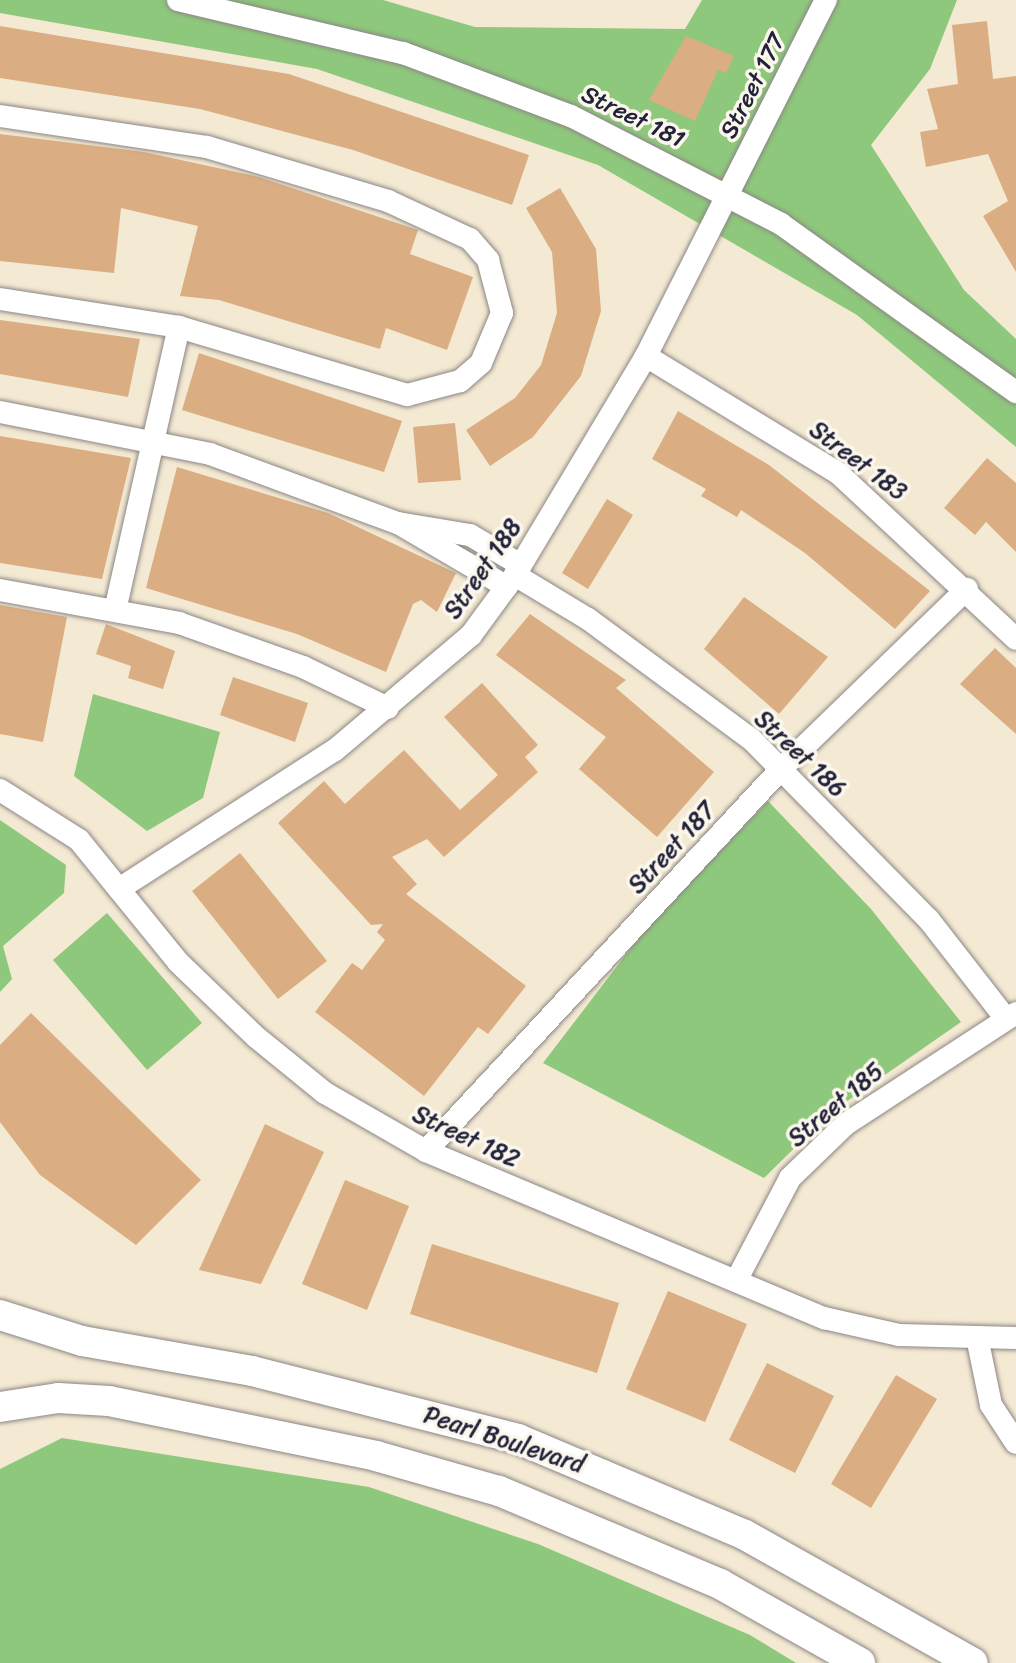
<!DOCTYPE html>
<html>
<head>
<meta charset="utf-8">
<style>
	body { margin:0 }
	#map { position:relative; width:1016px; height:1663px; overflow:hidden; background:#f4e9d2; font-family:Sriracha,sans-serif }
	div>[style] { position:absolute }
	.green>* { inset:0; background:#8ec87c }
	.building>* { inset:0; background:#daae82 }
	.roads { filter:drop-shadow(0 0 2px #8b8686) drop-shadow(0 0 2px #8b8686) }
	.street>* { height:22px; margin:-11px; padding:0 11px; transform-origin:11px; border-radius:11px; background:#fff }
	.secondary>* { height:30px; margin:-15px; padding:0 15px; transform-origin:15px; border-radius:15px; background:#fff }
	span { translate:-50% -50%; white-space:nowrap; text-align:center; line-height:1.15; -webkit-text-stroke:7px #fbf7ec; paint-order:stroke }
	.street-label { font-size:24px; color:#22223b }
</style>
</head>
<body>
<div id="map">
	<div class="green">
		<div style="clip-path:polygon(0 0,383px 0,475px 27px,685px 29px,702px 0,957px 0,930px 69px,871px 145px,964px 290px,1016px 339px,1016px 447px,857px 315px,598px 165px,317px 69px,0 13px)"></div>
		<div style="clip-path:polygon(93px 694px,220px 732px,203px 798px,147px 831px,74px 776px)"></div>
		<div style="clip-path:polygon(768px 801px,871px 909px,961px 1022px,830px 1113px,764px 1178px,543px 1063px,650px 923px)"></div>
		<div style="clip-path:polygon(0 820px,66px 865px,64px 893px,3px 946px,12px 979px,0 992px)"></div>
		<div style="clip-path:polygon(107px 913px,202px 1023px,147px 1070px,53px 960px)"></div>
		<div style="clip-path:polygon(62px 1438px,369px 1487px,538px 1544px,750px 1635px,796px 1663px,0 1663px,0 1469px)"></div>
	</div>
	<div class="building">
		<div style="clip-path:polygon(987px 21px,993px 79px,1016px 76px,1016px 272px,983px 216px,1008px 201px,988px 154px,926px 167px,920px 132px,938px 129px,927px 89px,958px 84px,952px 25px)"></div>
		<div style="clip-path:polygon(0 26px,289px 74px,529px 155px,512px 205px,353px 150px,200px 109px,0 78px)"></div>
		<div style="clip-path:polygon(686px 36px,734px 56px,726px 73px,718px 70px,695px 121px,649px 100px)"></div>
		<div style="clip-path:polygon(0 134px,144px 152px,259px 177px,418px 230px,410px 254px,473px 277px,447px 350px,386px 328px,380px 349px,219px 300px,180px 296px,198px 226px,121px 208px,114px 273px,0 261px)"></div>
		<div style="clip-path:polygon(560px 188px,596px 249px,601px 311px,581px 376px,533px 437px,490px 466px,466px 430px,515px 398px,541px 365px,557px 313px,552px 252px,526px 208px)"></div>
		<div style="clip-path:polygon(0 320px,140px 339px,128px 397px,0 374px)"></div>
		<div style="clip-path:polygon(199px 353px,402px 421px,384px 472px,182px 410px)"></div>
		<div style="clip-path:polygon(678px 411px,769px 465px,930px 591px,895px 629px,805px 553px,741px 510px,737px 517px,701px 496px,706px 489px,652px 459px)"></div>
		<div style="clip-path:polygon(455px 423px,461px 480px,418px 483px,413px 427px)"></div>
		<div style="clip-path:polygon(0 436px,131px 458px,102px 579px,0 563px)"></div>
		<div style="clip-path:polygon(987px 458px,1016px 483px,1016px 552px,986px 522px,975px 535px,944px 508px)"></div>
		<div style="clip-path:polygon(177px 467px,328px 513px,456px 573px,437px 612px,421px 600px,413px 604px,386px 672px,297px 634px,146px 588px)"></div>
		<div style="clip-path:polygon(607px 499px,633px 515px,588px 589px,562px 573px)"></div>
		<div style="clip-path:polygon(744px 597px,828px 657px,779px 714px,704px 649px)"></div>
		<div style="clip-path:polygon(0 605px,67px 617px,43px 742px,0 734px)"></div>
		<div style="clip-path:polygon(530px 614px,626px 680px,616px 688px,714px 772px,657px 837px,579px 769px,606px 737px,496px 655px)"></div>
		<div style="clip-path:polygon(106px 624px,175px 651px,163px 689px,128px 678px,131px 666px,96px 654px)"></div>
		<div style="clip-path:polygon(995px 648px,1016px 668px,1016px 734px,960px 684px)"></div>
		<div style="clip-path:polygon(233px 677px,308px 703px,295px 742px,220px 715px)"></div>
		<div style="clip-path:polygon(482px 683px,538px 745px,525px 757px,538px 772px,444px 857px,427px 839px,392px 857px,417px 884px,406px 894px,526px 986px,488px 1034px,478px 1027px,424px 1096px,315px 1012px,352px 963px,362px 970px,385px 940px,377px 932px,383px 924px,371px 925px,278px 823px,324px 781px,345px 804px,404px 750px,460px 810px,498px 775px,444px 717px)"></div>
		<div style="clip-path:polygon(240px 853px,327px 961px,278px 999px,192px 891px)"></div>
		<div style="clip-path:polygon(31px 1013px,201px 1180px,136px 1245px,40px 1175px,0 1122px,0 1045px)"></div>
		<div style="clip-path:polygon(265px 1124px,324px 1152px,261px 1284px,199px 1270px)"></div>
		<div style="clip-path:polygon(345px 1180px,409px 1206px,367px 1310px,302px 1284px)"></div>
		<div style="clip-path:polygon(432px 1244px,619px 1303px,597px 1373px,410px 1314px)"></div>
		<div style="clip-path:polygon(668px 1291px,747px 1324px,705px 1422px,626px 1389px)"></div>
		<div style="clip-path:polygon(767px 1363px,834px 1396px,795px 1473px,729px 1440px)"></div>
		<div style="clip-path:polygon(896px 1375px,937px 1399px,871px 1508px,831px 1484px)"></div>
	</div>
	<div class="roads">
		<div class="street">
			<div style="left:178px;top:0;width:231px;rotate:13.3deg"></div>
			<div style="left:403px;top:53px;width:179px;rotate:20.6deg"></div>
			<div style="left:571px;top:116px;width:236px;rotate:27.2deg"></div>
			<div style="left:781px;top:224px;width:289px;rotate:35.6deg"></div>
			<div style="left:0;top:116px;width:209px;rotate:8.5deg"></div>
			<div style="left:207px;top:147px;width:189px;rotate:16.6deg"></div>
			<div style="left:388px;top:201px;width:90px;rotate:24.9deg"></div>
			<div style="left:470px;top:239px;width:28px;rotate:49deg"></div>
			<div style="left:488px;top:260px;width:55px;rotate:75.2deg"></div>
			<div style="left:502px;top:313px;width:54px;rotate:112.8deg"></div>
			<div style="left:481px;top:363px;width:28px;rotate:139deg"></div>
			<div style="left:460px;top:381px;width:55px;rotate:165.2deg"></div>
			<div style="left:407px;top:395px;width:238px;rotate:-163.4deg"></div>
			<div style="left:179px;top:327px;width:181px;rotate:-171.1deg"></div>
			<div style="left:646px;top:356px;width:225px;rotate:31.4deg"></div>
			<div style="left:838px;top:473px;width:243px;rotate:43deg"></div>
			<div style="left:0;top:412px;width:214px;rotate:11.3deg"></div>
			<div style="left:210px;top:454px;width:200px;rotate:20.2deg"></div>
			<div style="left:398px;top:523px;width:73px;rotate:9.5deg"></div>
			<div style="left:470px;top:535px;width:59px;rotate:30.5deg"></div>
			<div style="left:398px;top:523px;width:126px;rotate:30.4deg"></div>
			<div style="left:515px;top:575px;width:85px;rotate:31.1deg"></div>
			<div style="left:588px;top:619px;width:204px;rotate:36.4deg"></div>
			<div style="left:752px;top:740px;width:252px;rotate:45.5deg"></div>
			<div style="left:929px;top:920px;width:125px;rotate:52.1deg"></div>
			<div style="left:0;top:590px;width:182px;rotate:10.4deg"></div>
			<div style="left:179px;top:623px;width:132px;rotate:19.5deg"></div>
			<div style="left:303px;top:667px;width:94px;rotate:25.8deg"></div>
			<div style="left:116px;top:606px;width:286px;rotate:-77.3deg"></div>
			<div style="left:0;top:790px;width:93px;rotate:32.3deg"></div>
			<div style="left:79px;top:840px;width:157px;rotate:50.9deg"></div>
			<div style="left:178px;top:962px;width:108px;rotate:43.9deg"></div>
			<div style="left:256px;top:1037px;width:89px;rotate:39.1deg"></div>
			<div style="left:325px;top:1093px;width:116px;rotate:29.9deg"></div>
			<div style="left:426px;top:1151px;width:432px;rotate:22.8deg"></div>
			<div style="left:824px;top:1318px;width:77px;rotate:12.8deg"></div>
			<div style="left:899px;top:1335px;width:117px;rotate:1.5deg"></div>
			<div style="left:119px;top:889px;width:257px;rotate:-32.8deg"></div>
			<div style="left:335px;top:750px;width:178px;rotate:-40.2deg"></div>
			<div style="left:471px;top:635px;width:74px;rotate:-53.7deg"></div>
			<div style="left:515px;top:575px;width:255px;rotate:-59.1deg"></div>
			<div style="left:646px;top:356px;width:399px;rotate:-63.2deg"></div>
			<div style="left:426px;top:1151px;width:521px;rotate:-47.1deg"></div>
			<div style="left:781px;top:769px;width:259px;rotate:-44.1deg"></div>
			<div style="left:736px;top:1281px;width:116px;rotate:-62.3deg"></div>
			<div style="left:790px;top:1178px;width:78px;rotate:-44deg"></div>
			<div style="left:846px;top:1124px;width:203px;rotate:-33.1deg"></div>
			<div style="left:978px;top:1342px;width:64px;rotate:78.3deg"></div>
			<div style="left:991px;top:1405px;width:45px;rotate:56.7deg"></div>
		</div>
		<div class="secondary">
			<div style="left:0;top:1315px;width:86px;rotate:17.6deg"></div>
			<div style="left:82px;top:1341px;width:173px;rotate:10deg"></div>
			<div style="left:252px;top:1371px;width:275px;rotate:14.3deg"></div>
			<div style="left:518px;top:1439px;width:246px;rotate:22.9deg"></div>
			<div style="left:745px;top:1535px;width:261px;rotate:29.3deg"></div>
			<div style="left:0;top:1407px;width:59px;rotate:-8.8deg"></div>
			<div style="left:58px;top:1398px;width:51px;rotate:3.4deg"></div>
			<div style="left:109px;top:1401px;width:273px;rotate:11.6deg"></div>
			<div style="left:376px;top:1456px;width:128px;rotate:15.9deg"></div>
			<div style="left:499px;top:1491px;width:240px;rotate:22.8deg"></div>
			<div style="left:720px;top:1584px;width:161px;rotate:29.4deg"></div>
		</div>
	</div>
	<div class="street-label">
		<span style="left:753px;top:86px;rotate:-63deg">Street 177</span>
		<span style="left:633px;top:117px;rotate:26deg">Street 181</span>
		<span style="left:858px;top:461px;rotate:37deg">Street 183</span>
		<span style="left:483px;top:569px;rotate:-55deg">Street 188</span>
		<span style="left:800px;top:754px;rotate:43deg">Street 186</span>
		<span style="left:672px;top:848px;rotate:-47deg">Street 187</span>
		<span style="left:836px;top:1105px;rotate:-40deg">Street 185</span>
		<span style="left:466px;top:1137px;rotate:25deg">Street 182</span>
		<span style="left:504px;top:1440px;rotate:18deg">Pearl Boulevard</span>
	</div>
</div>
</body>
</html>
